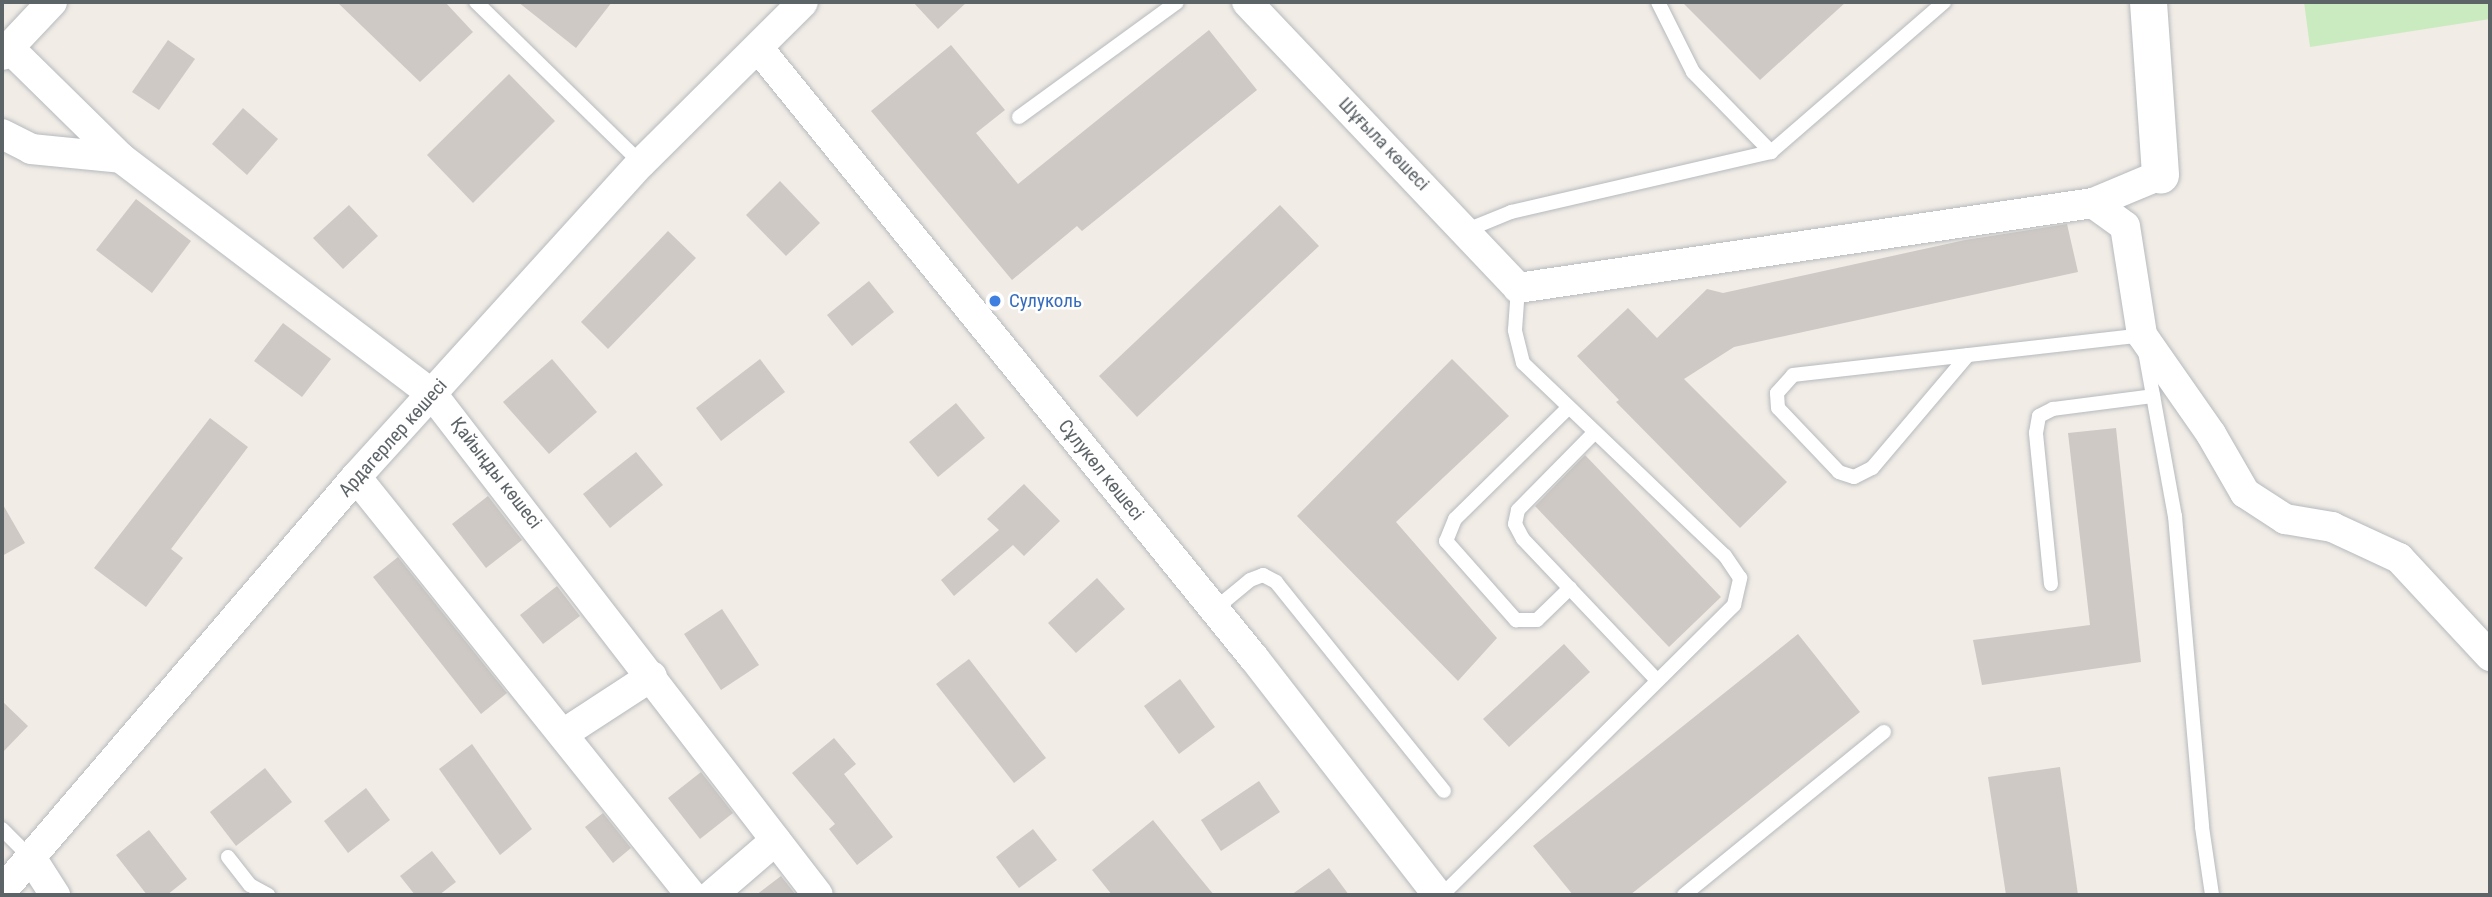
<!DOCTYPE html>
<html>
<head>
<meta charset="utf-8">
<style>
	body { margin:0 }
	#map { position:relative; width:2492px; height:897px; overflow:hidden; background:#f1ece6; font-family:"Roboto Condensed",sans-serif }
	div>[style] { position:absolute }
	.green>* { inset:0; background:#caebc0 }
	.building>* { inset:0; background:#cec9c5 }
	.roads { filter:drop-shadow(0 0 2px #b6babe) drop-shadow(0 0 2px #b6babe) }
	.service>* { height:14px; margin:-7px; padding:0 7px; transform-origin:7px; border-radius:7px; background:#fff }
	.minor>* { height:30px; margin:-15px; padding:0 15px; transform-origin:15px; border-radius:15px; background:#fff }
	.tertiary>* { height:37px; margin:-18.5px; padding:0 18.5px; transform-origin:18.5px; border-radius:18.5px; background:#fff }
	.dots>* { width:19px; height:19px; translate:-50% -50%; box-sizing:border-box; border:4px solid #fff; border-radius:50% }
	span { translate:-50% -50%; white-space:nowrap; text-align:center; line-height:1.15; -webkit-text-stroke:5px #fff; paint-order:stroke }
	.street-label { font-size:19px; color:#5d6468 }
	.shop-label { font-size:19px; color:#366cbe }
	.left { translate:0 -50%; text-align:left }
	.frame { position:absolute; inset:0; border:4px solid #5d6468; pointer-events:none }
</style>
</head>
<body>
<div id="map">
	<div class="green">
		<div style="clip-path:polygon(2304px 2px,2490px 2px,2490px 19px,2310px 47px)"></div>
	</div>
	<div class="building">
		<div style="clip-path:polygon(337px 2px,445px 2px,473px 32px,420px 82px)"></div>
		<div style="clip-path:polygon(518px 2px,612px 2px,576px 48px)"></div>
		<div style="clip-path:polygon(913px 2px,967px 2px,938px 29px)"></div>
		<div style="clip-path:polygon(1682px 2px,1846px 2px,1760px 80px)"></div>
		<div style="clip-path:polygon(1209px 30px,1257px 90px,1082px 231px,1077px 226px,1012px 280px,871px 111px,951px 45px,1005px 110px,976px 133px,1018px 184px)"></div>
		<div style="clip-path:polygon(168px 40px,195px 59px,159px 110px,132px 92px)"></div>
		<div style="clip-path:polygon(509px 74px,555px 121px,473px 203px,427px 155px)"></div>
		<div style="clip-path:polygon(243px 108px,278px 139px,247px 175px,212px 144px)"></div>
		<div style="clip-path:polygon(780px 181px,820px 223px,786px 256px,746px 215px)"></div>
		<div style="clip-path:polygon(136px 199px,191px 241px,152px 293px,96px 250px)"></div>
		<div style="clip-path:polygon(349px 205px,378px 236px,343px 269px,313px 238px)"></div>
		<div style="clip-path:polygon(1280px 205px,1319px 246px,1137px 417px,1099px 376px)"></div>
		<div style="clip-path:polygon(2067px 224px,2078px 272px,1734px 347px,1684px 379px,1787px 482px,1740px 528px,1616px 402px,1619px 400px,1577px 356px,1628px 308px,1657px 338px,1707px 289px,1723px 293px,1965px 240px)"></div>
		<div style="clip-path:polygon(668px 231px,696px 258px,608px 349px,581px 322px)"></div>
		<div style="clip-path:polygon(869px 281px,894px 312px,852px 346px,827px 315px)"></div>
		<div style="clip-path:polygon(283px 323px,331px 359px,302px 397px,254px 361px)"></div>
		<div style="clip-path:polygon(552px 359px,597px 412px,549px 454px,503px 402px)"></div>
		<div style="clip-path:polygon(760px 359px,785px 392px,721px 441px,696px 408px)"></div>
		<div style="clip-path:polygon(1452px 359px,1509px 416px,1396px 522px,1497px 638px,1458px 681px,1297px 516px)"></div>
		<div style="clip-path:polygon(956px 403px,985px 438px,938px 477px,909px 442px)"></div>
		<div style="clip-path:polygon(210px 418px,248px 447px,171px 549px,183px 558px,146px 607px,94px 568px)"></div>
		<div style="clip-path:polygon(2116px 428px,2141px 662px,1982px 685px,1973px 640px,2090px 625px,2068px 433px)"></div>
		<div style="clip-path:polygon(636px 452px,663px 485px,610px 528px,583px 494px)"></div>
		<div style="clip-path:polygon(1585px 455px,1721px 597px,1669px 647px,1535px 506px)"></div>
		<div style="clip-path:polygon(1024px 484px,1060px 521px,1024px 556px,1013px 545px,954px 596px,941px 580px,999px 530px,987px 519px)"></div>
		<div style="clip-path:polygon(488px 496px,522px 540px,486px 568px,452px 524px)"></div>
		<div style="clip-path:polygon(2px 503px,25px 543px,2px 556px)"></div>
		<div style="clip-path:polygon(398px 557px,507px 693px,481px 714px,373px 577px)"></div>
		<div style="clip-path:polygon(1097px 578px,1125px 609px,1076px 653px,1048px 623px)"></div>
		<div style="clip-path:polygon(557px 586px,580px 616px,543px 644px,520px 615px)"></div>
		<div style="clip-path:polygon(722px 609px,759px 665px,721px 690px,684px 634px)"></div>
		<div style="clip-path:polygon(1798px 634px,1860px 712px,1630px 895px,1573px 895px,1533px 846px)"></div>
		<div style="clip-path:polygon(1564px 644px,1590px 672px,1509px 747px,1483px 719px)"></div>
		<div style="clip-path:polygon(969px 659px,1046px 758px,1014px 783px,936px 684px)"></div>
		<div style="clip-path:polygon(1180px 679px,1215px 727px,1179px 754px,1144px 706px)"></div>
		<div style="clip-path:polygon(2px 701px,28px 726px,2px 753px)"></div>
		<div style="clip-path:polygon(834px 738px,856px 764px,844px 774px,893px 837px,857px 865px,829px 829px,835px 824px,792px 773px)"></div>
		<div style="clip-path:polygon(472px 744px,532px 829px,500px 855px,439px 769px)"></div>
		<div style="clip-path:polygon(2060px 767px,2078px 895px,2006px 895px,1988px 777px)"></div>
		<div style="clip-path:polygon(265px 768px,292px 802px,236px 846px,210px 812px)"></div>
		<div style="clip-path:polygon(701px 772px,733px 813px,700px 839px,668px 798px)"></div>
		<div style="clip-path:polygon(1259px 781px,1280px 812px,1221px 851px,1201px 820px)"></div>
		<div style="clip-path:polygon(366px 788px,390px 820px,348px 853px,324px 821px)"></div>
		<div style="clip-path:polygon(603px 813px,631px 848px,613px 863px,585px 827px)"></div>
		<div style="clip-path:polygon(1153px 820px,1186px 861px,1214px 895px,1112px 895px,1092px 870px)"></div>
		<div style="clip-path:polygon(1033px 829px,1057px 860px,1019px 888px,996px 857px)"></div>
		<div style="clip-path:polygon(149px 830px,187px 879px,167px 895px,147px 895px,116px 855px)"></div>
		<div style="clip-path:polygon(432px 851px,456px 882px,439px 895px,415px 895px,400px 876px)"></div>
		<div style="clip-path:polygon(1329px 868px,1349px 895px,1291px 895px)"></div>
		<div style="clip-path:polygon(781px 876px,796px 895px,756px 895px)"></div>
	</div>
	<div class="roads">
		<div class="service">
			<div style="left:476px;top:2px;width:231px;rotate:44.3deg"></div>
			<div style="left:1658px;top:2px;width:78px;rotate:63.4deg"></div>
			<div style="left:1693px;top:72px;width:112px;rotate:45.7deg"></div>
			<div style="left:1019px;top:117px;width:195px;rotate:-36deg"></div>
			<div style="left:1467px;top:230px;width:48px;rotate:-22.2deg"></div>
			<div style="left:1511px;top:212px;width:267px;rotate:-13deg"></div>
			<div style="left:1771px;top:152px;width:229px;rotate:-40.9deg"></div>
			<div style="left:1968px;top:355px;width:148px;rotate:130.3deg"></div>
			<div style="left:1872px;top:468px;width:20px;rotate:153deg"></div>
			<div style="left:1854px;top:477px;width:16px;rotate:-162deg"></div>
			<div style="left:1839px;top:472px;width:88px;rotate:-133.6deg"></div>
			<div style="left:1778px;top:408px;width:15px;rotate:-94deg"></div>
			<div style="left:1777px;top:393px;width:24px;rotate:-48deg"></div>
			<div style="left:1793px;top:375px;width:351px;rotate:-6.5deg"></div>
			<div style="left:2142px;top:335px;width:184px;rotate:79.7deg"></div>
			<div style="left:2175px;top:516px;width:312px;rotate:85deg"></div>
			<div style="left:2202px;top:827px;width:69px;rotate:81.6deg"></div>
			<div style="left:1567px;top:409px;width:157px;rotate:135.5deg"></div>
			<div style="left:1455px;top:519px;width:24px;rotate:112deg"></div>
			<div style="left:1446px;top:541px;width:106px;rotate:48.5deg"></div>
			<div style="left:1516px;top:620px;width:21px"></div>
			<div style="left:1537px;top:620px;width:46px;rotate:-44.1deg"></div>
			<div style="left:1593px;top:434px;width:107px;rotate:134.6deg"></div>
			<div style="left:1518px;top:510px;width:14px;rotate:102deg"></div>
			<div style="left:1515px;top:524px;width:17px;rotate:62deg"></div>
			<div style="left:1523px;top:539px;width:195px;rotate:46.5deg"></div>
			<div style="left:2051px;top:584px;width:152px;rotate:-95.7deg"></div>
			<div style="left:2036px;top:433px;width:17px;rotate:-80deg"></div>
			<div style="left:2039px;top:416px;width:16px;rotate:-27deg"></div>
			<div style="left:2053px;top:409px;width:101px;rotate:-7.4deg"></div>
			<div style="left:1215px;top:609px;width:45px;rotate:-39.6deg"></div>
			<div style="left:1250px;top:580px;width:14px;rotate:-21deg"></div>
			<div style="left:1263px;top:575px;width:15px;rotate:28deg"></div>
			<div style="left:1276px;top:582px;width:268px;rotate:51.2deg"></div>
			<div style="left:2px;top:829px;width:42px;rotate:45deg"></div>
			<div style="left:228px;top:857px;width:36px;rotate:52deg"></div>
			<div style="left:250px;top:885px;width:21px;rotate:29deg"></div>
			<div style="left:1442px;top:895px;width:412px;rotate:-44.8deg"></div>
			<div style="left:1734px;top:605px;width:28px;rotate:-77deg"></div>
			<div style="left:1740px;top:578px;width:27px;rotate:-124deg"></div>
			<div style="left:1725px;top:556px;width:279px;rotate:-136.3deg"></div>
			<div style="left:1523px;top:363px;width:34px;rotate:-104deg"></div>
			<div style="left:1515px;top:330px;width:42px;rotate:-85.9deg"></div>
			<div style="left:1684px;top:895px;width:258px;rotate:-39.2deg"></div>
		</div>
		<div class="minor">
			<div style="left:1247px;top:2px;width:394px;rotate:46.5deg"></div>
			<div style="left:1518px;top:288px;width:581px;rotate:-8.41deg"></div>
			<div style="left:2093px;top:203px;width:73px;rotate:-22.7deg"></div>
			<div style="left:9px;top:48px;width:157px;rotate:44.5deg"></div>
			<div style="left:759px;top:49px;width:785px;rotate:50.9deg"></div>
			<div style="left:1254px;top:658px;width:300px;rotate:52.2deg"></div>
			<div style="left:2px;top:55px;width:73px;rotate:-46.7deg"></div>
			<div style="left:2px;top:134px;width:33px;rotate:27deg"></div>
			<div style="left:31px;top:149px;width:90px;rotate:5.7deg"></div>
			<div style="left:121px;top:158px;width:390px;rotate:37.2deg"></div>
			<div style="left:432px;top:394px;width:632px;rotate:52.39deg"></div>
			<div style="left:2093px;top:203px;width:39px;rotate:36deg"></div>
			<div style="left:2125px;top:226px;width:110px;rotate:81.1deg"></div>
			<div style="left:2142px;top:335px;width:121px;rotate:55.1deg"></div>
			<div style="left:2211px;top:434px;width:68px;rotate:60deg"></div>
			<div style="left:2245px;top:493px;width:48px;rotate:33deg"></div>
			<div style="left:2285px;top:519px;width:48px;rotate:9.7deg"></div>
			<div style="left:2332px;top:527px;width:74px;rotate:24.8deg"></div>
			<div style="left:2399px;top:558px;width:134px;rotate:47.1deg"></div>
			<div style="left:356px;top:477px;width:536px;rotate:51.29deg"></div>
			<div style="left:563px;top:734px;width:106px;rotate:-33.1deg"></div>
			<div style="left:32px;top:859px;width:43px;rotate:57.4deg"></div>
			<div style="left:2px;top:891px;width:545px;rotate:-49.47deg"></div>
			<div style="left:356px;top:477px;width:424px;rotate:-47.8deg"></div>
			<div style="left:641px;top:163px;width:228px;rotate:-44.8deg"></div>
			<div style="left:712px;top:895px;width:84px;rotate:-40.7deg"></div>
		</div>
		<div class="tertiary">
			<div style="left:2148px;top:2px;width:173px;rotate:86deg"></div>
		</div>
	</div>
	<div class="dots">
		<div style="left:995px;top:301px;background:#3f7fe0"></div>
	</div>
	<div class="street-label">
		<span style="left:1384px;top:144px;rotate:46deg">Шұғыла көшесі</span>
		<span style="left:393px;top:438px;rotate:-48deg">Ардагерлер көшесі</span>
		<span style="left:1101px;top:470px;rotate:51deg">Сұлукөл көшесі</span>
		<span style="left:496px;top:473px;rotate:52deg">Қайыңды көшесі</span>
	</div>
	<div class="shop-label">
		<span class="left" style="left:1009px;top:301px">Сулуколь</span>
	</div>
	<div class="frame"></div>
</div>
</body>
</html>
